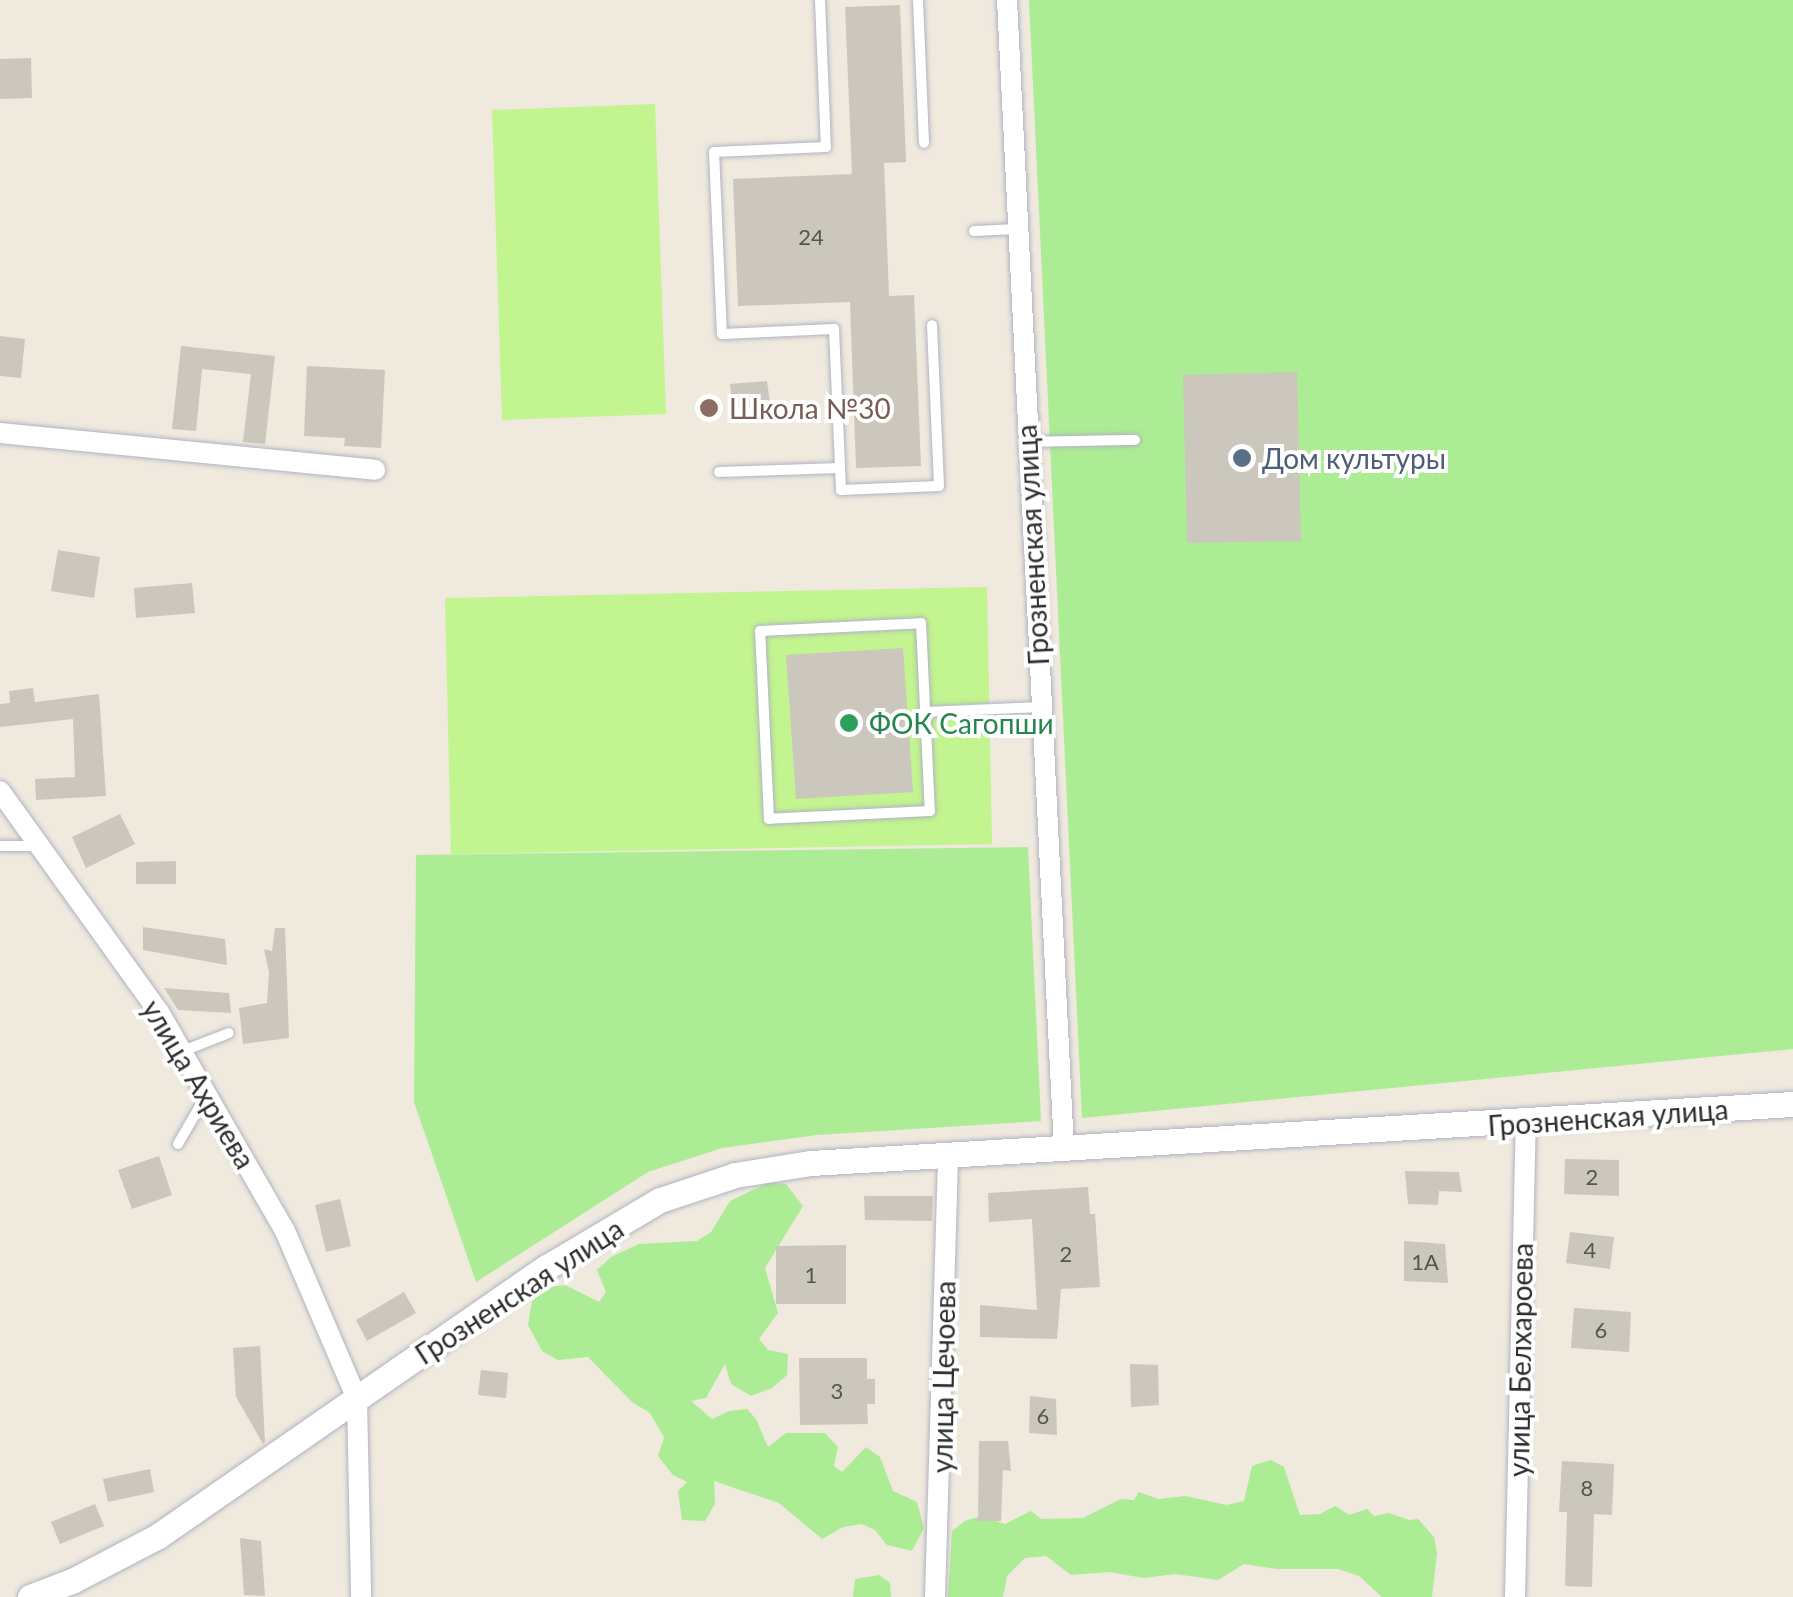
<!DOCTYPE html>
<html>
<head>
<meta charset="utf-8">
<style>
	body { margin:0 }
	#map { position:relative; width:1793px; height:1597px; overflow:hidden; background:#efe9de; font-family:Lato,sans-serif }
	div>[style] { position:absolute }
	.green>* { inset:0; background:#acec94 }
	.pitch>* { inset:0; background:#c2f48f }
	.building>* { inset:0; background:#cbc7bc }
	.roads { filter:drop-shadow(0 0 2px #b1b3c2) drop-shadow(0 0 2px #b1b3c2) }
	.service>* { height:10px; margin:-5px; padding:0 5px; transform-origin:5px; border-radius:5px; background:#fff }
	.minor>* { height:20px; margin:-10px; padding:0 10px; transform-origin:10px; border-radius:10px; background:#fff }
	.tertiary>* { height:25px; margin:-12.5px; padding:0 12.5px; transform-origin:12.5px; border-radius:12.5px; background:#fff }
	.dots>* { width:28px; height:28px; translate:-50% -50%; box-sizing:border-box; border:5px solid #fff; border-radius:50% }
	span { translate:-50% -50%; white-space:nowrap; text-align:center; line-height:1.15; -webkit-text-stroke:8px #fff; paint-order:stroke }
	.number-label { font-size:22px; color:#545451 }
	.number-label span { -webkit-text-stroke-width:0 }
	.education-label { font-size:28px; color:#785e54 }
	.left { translate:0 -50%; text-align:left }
	.service-label { font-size:28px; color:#4e5e75 }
	.street-label { font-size:28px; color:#2d2d2d }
	.leisure-label { font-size:28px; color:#27864d }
</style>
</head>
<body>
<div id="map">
	<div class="green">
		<div style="clip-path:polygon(1029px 0,1793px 0,1793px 1049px,1082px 1118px)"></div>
		<div style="clip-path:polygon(1028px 847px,1041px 1121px,817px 1135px,722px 1148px,648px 1172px,476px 1282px,414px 1102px,416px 855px)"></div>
		<div style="clip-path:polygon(770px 1182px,786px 1184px,803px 1206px,765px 1268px,778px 1313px,759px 1339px,768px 1350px,788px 1354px,787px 1375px,772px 1388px,751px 1396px,731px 1384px,725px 1364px,706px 1398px,691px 1401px,712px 1419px,729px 1411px,747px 1409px,756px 1419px,768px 1447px,786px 1433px,825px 1433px,838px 1447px,834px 1466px,842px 1472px,866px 1447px,880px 1457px,893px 1491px,917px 1502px,924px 1528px,912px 1551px,887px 1545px,875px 1530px,862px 1524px,843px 1527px,822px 1539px,779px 1503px,714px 1481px,715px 1504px,705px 1521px,682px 1520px,678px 1491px,687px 1482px,673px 1475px,658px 1456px,664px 1437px,650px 1413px,632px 1402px,588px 1357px,558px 1360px,542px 1351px,528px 1325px,532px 1301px,549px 1287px,565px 1285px,599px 1302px,606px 1292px,597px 1270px,611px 1257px,639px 1244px,697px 1241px,711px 1232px,730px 1201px)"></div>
		<div style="clip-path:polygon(1271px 1460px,1284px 1467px,1300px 1515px,1320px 1514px,1335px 1506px,1349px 1515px,1367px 1509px,1374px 1516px,1389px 1513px,1409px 1520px,1418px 1519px,1434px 1537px,1437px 1553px,1432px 1597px,1382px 1597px,1359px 1576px,1338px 1569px,1277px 1569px,1244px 1564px,1218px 1580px,1175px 1574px,1144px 1578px,1109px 1572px,1071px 1575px,1046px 1556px,1025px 1558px,1007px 1576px,1003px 1597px,948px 1597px,952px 1531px,965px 1521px,981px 1516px,1005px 1524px,1031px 1511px,1041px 1519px,1083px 1518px,1121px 1499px,1134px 1500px,1139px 1492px,1159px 1499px,1185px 1496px,1227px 1505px,1244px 1501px,1252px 1466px)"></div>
		<div style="clip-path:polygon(879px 1575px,890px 1583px,891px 1597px,853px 1597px,855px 1579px)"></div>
	</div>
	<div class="pitch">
		<div style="clip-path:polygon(655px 104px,666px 414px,502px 420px,492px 110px)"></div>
		<div style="clip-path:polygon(987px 587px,992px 844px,451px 854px,445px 598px)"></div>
	</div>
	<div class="building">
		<div style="clip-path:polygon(900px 5px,906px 162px,884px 163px,889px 296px,914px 295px,921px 466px,856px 468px,850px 302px,738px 306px,733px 179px,852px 174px,845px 7px)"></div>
		<div style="clip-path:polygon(31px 58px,32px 98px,0 99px,0 59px)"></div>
		<div style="clip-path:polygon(0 336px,25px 339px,21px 378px,0 376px)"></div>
		<div style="clip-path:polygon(181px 346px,275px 356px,265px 444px,243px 442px,251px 374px,202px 369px,196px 431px,172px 429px)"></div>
		<div style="clip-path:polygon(307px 366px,385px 370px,381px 448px,344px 446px,345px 438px,304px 436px)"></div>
		<div style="clip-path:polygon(1297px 372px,1301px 541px,1187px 543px,1183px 375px)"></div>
		<div style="clip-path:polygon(767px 381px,770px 404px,733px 408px,730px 384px)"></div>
		<div style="clip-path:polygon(58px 550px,100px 557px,94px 598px,51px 591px)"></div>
		<div style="clip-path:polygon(192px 583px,195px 613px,136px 618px,134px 588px)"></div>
		<div style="clip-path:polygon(903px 648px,913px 792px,796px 799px,786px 655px)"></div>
		<div style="clip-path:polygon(33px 688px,35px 702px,99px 694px,106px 796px,36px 800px,35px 779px,75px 777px,73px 719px,0 727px,0 704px,10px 703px,9px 691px)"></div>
		<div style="clip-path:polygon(120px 814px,135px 844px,86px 868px,72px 837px)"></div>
		<div style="clip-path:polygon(176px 861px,176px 884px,136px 884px,136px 862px)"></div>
		<div style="clip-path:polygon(143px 927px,225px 939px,227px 965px,143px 950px)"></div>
		<div style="clip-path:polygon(275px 928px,285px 928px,289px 1038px,243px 1044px,239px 1008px,267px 1003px,269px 972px,264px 949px,272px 951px)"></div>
		<div style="clip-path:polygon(164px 988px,229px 993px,231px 1013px,178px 1010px)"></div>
		<div style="clip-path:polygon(159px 1156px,172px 1195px,132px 1209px,118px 1170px)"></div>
		<div style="clip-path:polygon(1565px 1159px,1619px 1160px,1619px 1196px,1564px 1194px)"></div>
		<div style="clip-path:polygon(1405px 1171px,1459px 1172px,1462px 1192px,1439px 1191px,1438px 1205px,1408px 1204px)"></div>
		<div style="clip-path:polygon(1088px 1187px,1090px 1214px,1095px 1214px,1100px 1287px,1061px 1289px,1057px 1339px,980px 1337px,980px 1305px,1037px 1310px,1032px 1219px,989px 1222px,988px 1193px)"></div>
		<div style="clip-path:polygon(864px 1196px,933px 1196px,932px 1221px,865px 1220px)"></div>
		<div style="clip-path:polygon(340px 1199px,351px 1246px,326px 1252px,315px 1205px)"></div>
		<div style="clip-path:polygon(1570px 1232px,1614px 1237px,1610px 1269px,1566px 1263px)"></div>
		<div style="clip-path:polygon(1404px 1241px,1445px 1244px,1448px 1283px,1404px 1281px)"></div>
		<div style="clip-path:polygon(846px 1245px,846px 1304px,776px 1304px,776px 1246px)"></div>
		<div style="clip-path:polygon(404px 1292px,416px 1313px,367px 1341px,356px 1320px)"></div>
		<div style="clip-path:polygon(1574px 1308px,1631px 1312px,1629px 1352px,1571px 1348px)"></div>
		<div style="clip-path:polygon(260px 1346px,265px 1442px,263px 1444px,236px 1397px,233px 1348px)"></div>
		<div style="clip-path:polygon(799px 1358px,867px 1358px,867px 1379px,875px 1379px,875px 1404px,867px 1404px,868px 1424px,800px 1425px)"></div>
		<div style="clip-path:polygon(1130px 1364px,1158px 1365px,1159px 1405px,1131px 1407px)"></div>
		<div style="clip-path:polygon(481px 1370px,508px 1373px,506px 1398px,478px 1395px)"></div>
		<div style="clip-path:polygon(1030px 1396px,1056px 1399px,1057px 1435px,1029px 1433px)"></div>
		<div style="clip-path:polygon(979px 1441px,1008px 1441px,1011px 1471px,1003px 1470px,1001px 1521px,978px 1521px)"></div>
		<div style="clip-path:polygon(1562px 1461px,1614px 1464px,1612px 1515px,1594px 1514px,1592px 1587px,1565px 1586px,1567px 1512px,1559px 1512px)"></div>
		<div style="clip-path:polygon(150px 1469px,154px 1492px,108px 1502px,103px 1479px)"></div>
		<div style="clip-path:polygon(95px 1504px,104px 1526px,60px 1544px,51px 1522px)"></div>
		<div style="clip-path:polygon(240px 1538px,261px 1541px,265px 1596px,244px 1595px)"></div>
	</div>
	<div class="roads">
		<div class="service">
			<div style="left:820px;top:0;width:147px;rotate:87.7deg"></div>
			<div style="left:826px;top:147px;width:112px;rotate:177.4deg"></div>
			<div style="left:714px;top:152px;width:182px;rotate:87.5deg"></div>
			<div style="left:722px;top:334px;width:112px;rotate:-2.6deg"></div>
			<div style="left:834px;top:329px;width:161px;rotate:87.5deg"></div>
			<div style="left:841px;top:490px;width:98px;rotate:-2.3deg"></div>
			<div style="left:939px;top:486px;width:161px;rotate:-92.5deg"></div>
			<div style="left:918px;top:0;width:143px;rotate:87.6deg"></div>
			<div style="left:974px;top:231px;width:44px;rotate:-2.6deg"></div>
			<div style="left:1027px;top:442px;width:108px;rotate:-1.1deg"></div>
			<div style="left:719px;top:472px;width:121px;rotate:-1.9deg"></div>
			<div style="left:921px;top:623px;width:188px;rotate:87.3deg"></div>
			<div style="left:930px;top:811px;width:161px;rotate:177.2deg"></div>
			<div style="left:769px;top:819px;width:188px;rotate:-92.7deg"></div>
			<div style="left:760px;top:631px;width:161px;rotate:-2.8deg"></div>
			<div style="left:925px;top:712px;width:116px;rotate:-2.5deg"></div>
			<div style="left:0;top:846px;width:38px"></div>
			<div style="left:183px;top:1051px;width:49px;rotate:-21.4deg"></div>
			<div style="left:178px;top:1144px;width:58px;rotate:-59.9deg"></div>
		</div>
		<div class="minor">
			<div style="left:1007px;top:0;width:1151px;rotate:87.16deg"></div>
			<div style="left:0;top:433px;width:377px;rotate:5.6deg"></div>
			<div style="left:0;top:791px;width:272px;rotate:54.3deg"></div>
			<div style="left:159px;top:1012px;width:253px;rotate:60.1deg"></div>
			<div style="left:285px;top:1231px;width:183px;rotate:66.8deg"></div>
			<div style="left:357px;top:1399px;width:198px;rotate:88.8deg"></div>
			<div style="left:935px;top:1597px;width:440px;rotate:-88.3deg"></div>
			<div style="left:1515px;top:1597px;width:474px;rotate:-88.7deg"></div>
		</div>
		<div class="tertiary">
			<div style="left:30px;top:1597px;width:45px;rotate:-20.9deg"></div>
			<div style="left:72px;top:1581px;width:97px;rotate:-27.6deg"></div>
			<div style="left:158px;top:1536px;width:473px;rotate:-34.7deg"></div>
			<div style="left:547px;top:1267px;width:131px;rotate:-30.7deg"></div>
			<div style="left:660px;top:1200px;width:79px;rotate:-18.4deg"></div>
			<div style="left:735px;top:1175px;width:77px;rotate:-9deg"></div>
			<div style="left:811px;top:1163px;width:984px;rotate:-3.44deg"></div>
		</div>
	</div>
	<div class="dots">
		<div style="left:709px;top:408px;background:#8d6e63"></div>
		<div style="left:1242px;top:458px;background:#5c6f8a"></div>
		<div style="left:849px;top:723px;background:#2e9e5b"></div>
	</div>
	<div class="number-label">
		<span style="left:811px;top:237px">24</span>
		<span style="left:1592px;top:1177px">2</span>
		<span style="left:1590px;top:1250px">4</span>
		<span style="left:1066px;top:1254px">2</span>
		<span style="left:1425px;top:1262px">1А</span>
		<span style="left:811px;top:1275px">1</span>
		<span style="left:1601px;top:1330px">6</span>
		<span style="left:837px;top:1391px">3</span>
		<span style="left:1043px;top:1416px">6</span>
		<span style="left:1587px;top:1488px">8</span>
	</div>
	<div class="education-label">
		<span class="left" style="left:729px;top:408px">Школа №30</span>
	</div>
	<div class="service-label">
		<span class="left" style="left:1262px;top:458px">Дом культуры</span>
	</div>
	<div class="street-label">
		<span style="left:1032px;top:545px;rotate:-93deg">Грозненская улица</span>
		<span style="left:199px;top:1084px;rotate:59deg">улица Ахриева</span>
		<span style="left:1608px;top:1117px;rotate:-4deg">Грозненская улица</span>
		<span style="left:519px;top:1291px;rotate:-33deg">Грозненская улица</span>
		<span style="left:1520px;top:1360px;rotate:-89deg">улица Белхароева</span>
		<span style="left:943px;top:1377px;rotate:-89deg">улица Цечоева</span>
	</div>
	<div class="leisure-label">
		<span class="left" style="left:869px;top:723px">ФОК Сагопши</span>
	</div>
</div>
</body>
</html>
